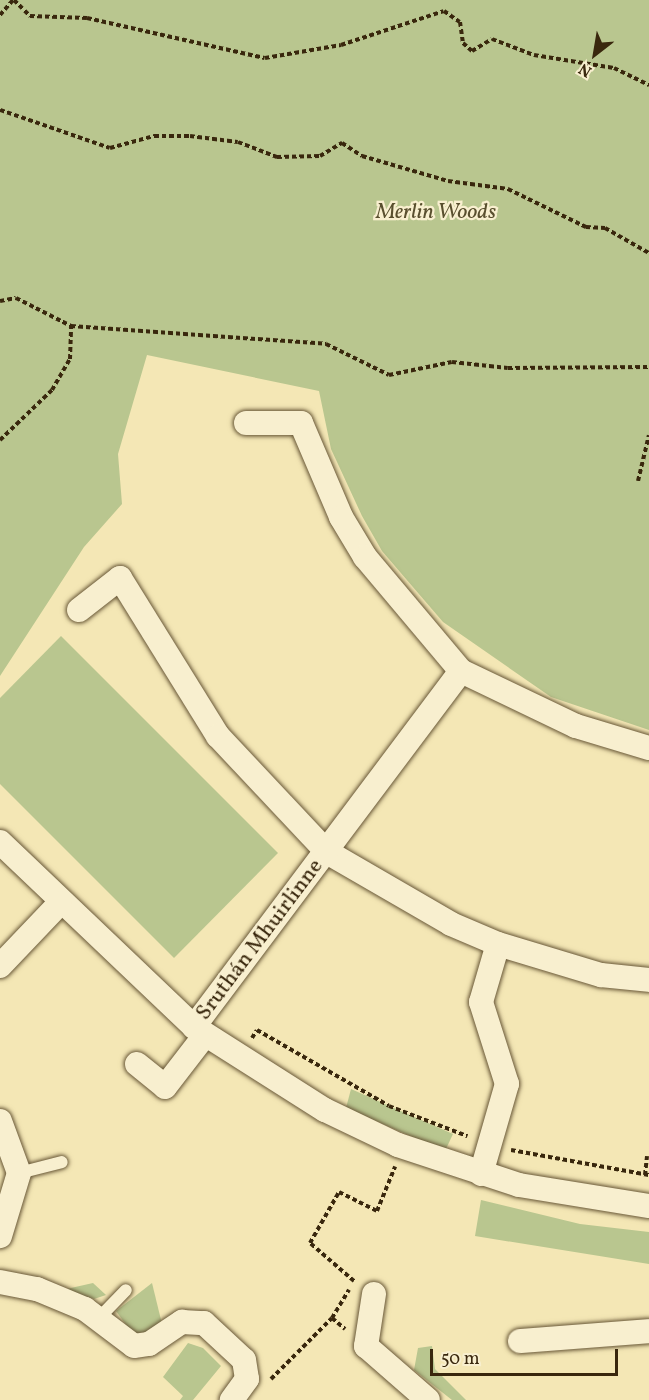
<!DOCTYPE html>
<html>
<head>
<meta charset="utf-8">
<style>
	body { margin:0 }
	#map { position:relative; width:649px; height:1400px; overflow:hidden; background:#f4e7b5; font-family:Vollkorn,serif }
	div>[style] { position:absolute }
	.green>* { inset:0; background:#b9c68f }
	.path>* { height:4px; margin-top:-2px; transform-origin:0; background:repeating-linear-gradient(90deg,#39270d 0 4.5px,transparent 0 7.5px) }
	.roads { filter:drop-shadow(0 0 2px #685737) drop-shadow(0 0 2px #685737) }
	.lane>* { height:12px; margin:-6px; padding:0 6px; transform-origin:6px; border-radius:6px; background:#f8efcf }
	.street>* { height:24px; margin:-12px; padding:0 12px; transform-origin:12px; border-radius:12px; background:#f8efcf }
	span { translate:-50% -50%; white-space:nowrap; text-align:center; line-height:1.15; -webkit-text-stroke:4.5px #f8efcf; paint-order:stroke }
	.park-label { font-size:22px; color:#594f2e; font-style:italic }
	.street-label { font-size:22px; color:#39270d }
	.north { position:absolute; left:565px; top:24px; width:60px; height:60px; -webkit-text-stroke:4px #f8efcf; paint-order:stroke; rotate:211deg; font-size:16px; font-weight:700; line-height:24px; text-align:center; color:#39270d }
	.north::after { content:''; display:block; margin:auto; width:21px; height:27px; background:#39270d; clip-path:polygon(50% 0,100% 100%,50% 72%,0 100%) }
	.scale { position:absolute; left:430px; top:1349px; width:188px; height:27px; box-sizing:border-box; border:3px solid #39270d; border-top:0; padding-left:8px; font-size:18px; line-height:21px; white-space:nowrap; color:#39270d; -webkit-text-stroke:4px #f8efcf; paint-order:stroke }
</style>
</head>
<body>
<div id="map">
	<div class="green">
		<div style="clip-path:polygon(0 0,649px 0,649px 730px,551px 697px,443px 622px,382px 551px,362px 516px,331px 449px,319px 391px,147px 355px,118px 454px,122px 504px,84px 547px,0 676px)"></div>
		<div style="clip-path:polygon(61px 636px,278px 853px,174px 958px,0 784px,0 698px)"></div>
		<div style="clip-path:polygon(351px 1089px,453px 1134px,445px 1151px,346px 1108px)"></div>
		<div style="clip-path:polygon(481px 1200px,580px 1224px,649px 1232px,649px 1264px,475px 1236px)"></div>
		<div style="clip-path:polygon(93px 1283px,106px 1295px,94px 1299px,62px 1290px)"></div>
		<div style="clip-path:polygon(152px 1283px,162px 1324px,135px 1337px,116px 1311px)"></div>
		<div style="clip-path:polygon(188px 1343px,203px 1348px,221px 1366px,193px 1400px,180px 1400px,183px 1396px,163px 1377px)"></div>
		<div style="clip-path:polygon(432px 1346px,435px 1369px,466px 1400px,452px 1400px,414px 1370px,418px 1348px)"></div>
	</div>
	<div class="path">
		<div style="left:14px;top:0;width:23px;rotate:45deg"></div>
		<div style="left:30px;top:16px;width:57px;rotate:2deg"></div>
		<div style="left:87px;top:18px;width:182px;rotate:12.7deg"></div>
		<div style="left:265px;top:58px;width:77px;rotate:-9.7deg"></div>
		<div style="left:341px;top:45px;width:108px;rotate:-18.3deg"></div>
		<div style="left:444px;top:11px;width:19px;rotate:35deg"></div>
		<div style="left:460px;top:22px;width:21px;rotate:82deg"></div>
		<div style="left:463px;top:43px;width:12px;rotate:42deg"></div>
		<div style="left:472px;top:51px;width:23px;rotate:-31deg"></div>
		<div style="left:492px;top:39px;width:45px;rotate:20.9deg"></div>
		<div style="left:534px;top:55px;width:81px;rotate:9.2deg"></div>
		<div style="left:614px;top:68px;width:39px;rotate:26deg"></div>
		<div style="left:0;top:15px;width:20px;rotate:-49deg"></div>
		<div style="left:0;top:110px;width:116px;rotate:19.1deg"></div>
		<div style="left:110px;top:148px;width:46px;rotate:-15.3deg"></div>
		<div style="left:154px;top:136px;width:36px"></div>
		<div style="left:190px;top:136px;width:48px;rotate:7.1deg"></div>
		<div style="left:238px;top:142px;width:42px;rotate:21deg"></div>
		<div style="left:277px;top:157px;width:43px;rotate:-1.3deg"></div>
		<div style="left:320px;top:156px;width:26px;rotate:-31deg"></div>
		<div style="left:342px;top:143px;width:24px;rotate:33deg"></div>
		<div style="left:362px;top:156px;width:90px;rotate:16.2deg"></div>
		<div style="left:448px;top:181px;width:61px;rotate:7.6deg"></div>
		<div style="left:508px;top:189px;width:87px;rotate:26deg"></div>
		<div style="left:586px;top:227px;width:19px;rotate:3deg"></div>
		<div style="left:605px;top:228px;width:51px;rotate:29.6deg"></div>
		<div style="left:0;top:301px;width:16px;rotate:-11deg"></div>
		<div style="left:16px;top:298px;width:62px;rotate:27deg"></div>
		<div style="left:71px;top:326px;width:256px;rotate:4deg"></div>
		<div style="left:326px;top:344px;width:70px;rotate:26.2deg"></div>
		<div style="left:389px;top:375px;width:64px;rotate:-11.7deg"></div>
		<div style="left:452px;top:362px;width:56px;rotate:6.1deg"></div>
		<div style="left:508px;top:368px;width:141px;rotate:-0.4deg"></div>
		<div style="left:0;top:440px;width:72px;rotate:-43.9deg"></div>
		<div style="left:52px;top:390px;width:36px;rotate:-60deg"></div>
		<div style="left:70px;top:359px;width:33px;rotate:-88deg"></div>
		<div style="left:638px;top:481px;width:47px;rotate:-76.6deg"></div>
		<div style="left:252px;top:1038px;width:9px;rotate:-58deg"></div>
		<div style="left:257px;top:1030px;width:152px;rotate:29.9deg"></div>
		<div style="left:389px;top:1106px;width:84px;rotate:21deg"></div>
		<div style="left:511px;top:1150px;width:140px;rotate:10.3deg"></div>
		<div style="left:645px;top:1175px;width:19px;rotate:-84deg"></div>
		<div style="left:354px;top:1281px;width:58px;rotate:-139.2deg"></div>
		<div style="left:310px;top:1243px;width:59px;rotate:-60.4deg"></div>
		<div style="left:339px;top:1192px;width:42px;rotate:26.6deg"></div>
		<div style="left:377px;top:1211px;width:48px;rotate:-67.8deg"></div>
		<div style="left:332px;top:1318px;width:17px;rotate:40deg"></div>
		<div style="left:271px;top:1379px;width:86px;rotate:-45deg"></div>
		<div style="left:332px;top:1318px;width:33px;rotate:-59deg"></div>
	</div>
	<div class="roads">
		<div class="lane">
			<div style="left:19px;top:1173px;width:44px;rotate:-14.3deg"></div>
			<div style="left:98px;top:1319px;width:40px;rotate:-46deg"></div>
		</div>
		<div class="street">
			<div style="left:246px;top:423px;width:55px"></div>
			<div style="left:301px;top:423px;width:102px;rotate:66.9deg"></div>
			<div style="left:341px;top:517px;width:47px;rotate:59deg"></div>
			<div style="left:365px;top:557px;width:149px;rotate:49.9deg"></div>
			<div style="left:461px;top:671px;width:127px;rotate:25.6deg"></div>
			<div style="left:576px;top:726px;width:76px;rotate:16.8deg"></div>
			<div style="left:79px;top:610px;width:52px;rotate:-38deg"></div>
			<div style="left:120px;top:578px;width:186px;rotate:58.2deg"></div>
			<div style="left:218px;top:736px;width:159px;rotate:46.8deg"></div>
			<div style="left:327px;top:852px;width:143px;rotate:30.1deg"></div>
			<div style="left:451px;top:924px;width:51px;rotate:23.1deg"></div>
			<div style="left:498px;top:944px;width:108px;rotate:16.8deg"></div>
			<div style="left:601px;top:975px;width:48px;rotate:5.9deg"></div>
			<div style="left:461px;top:671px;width:445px;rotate:126.9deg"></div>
			<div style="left:194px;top:1027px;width:155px;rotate:32.4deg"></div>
			<div style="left:325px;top:1110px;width:81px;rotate:25.6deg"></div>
			<div style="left:398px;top:1145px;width:127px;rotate:18.3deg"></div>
			<div style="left:519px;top:1185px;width:132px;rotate:9.2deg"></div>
			<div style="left:0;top:842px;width:268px;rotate:43.6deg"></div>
			<div style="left:0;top:966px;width:87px;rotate:-46.4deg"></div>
			<div style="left:137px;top:1064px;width:36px;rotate:39deg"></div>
			<div style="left:165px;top:1087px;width:66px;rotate:-52.4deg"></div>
			<div style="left:0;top:1121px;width:55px;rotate:69.9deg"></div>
			<div style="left:19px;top:1173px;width:66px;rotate:106.8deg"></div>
			<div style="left:481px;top:1174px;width:94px;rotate:-73.9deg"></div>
			<div style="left:507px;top:1084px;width:86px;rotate:-107.6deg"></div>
			<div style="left:481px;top:1002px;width:60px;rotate:-73.7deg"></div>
			<div style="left:0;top:1282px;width:38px;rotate:11deg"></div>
			<div style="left:37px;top:1289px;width:52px;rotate:22.6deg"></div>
			<div style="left:85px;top:1309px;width:61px;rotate:37.1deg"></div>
			<div style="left:134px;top:1346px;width:15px;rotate:-8deg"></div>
			<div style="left:149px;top:1344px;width:40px;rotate:-34deg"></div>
			<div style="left:182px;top:1322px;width:22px;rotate:3deg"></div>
			<div style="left:204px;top:1323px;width:54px;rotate:42.8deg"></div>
			<div style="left:244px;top:1360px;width:19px;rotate:81deg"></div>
			<div style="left:247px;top:1379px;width:26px;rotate:126deg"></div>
			<div style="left:374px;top:1294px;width:53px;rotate:98.7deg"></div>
			<div style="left:366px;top:1346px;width:82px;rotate:41.1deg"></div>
			<div style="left:520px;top:1341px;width:129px;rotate:-4.4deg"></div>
		</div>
	</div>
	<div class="park-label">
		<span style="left:436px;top:213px">Merlin Woods</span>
	</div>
	<div class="street-label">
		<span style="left:260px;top:940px;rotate:-53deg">Sruthán Mhuirlinne</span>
	</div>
	<div class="north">N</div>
	<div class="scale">50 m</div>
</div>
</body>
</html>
